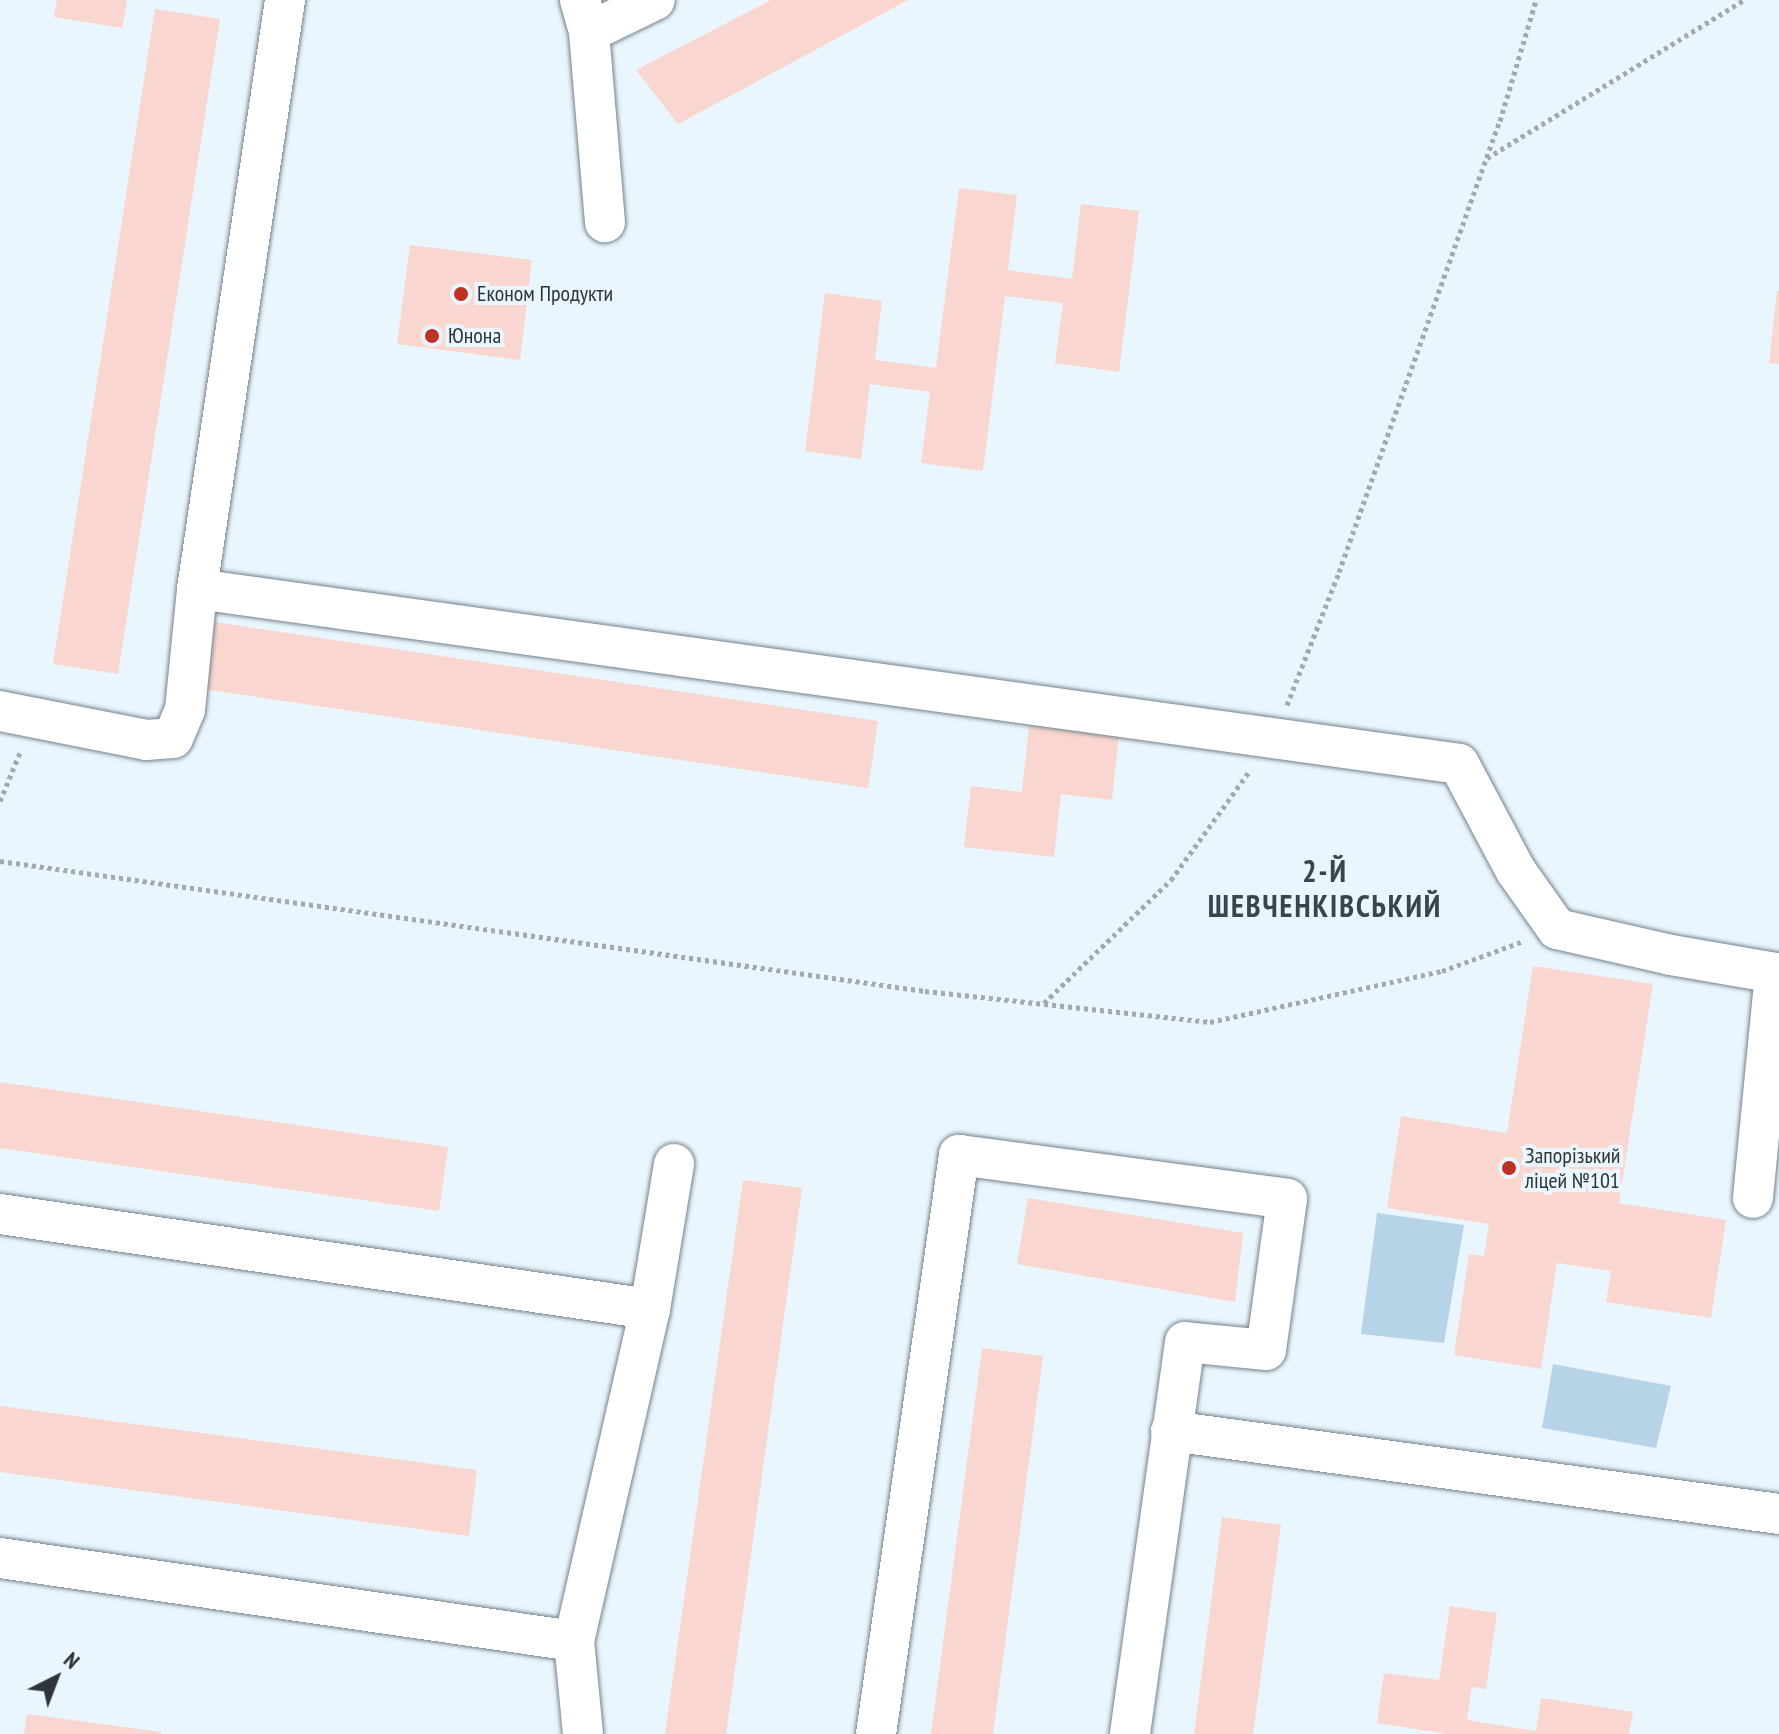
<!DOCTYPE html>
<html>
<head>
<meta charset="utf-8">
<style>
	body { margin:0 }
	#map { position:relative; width:1779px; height:1734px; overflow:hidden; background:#eaf6fe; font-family:"PT Sans Narrow",sans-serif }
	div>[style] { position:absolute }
	.green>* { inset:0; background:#b6d3e7 }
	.building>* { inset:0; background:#fad6d0 }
	.path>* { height:5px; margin-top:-2.5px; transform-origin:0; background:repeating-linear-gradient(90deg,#a1aab0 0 4px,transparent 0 8px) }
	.roads { filter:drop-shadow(0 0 2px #75828b) drop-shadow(0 0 2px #75828b) }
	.minor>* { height:40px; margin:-20px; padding:0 20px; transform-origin:20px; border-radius:20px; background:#fff }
	.dots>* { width:22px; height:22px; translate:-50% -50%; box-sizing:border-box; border:4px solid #eaf6fe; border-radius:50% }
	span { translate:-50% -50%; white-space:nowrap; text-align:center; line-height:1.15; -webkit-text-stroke:8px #eaf6fe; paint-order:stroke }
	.poi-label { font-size:22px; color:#2f3438 }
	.left { translate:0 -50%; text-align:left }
	.district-label { font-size:30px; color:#39454d; font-weight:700; letter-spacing:2px }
	.north { position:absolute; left:16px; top:1638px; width:80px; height:80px; -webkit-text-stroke:6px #eaf6fe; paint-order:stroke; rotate:42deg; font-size:22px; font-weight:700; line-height:32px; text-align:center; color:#2f3438 }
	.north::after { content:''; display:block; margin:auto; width:28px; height:36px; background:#2f3438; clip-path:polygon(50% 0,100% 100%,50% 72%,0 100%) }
</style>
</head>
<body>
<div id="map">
	<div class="green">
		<div style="clip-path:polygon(1377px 1213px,1464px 1225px,1444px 1343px,1361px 1334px)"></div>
		<div style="clip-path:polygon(1553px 1364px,1671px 1386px,1656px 1448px,1542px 1428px)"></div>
	</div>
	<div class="building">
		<div style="clip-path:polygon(57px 0,127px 0,122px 28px,54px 17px)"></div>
		<div style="clip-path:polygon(771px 0,908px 0,678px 124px,636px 70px)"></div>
		<div style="clip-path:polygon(155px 9px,220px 19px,118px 674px,53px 664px)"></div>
		<div style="clip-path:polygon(959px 188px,1017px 195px,1008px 270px,1072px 279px,1081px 204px,1139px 211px,1119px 372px,1055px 363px,1063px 303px,1005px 296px,983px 471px,921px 463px,930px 392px,870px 384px,861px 459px,805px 451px,825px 293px,882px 301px,875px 360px,936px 368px)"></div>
		<div style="clip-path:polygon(410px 245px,532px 260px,520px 360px,397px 344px)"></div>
		<div style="clip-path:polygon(1777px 291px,1779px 291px,1779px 364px,1769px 363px)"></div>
		<div style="clip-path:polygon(214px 622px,878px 721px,868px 788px,204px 689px)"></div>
		<div style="clip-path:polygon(1029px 726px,1119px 736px,1112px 800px,1061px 794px,1054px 857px,964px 847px,971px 786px,1022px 792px)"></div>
		<div style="clip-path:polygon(1533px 966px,1653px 984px,1619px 1203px,1726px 1220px,1711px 1318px,1606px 1302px,1611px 1271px,1557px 1263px,1541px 1369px,1454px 1355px,1469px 1254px,1484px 1256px,1489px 1224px,1387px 1208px,1401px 1116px,1507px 1133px)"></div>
		<div style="clip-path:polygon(0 1082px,448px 1147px,439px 1211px,0 1148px)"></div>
		<div style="clip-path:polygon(743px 1180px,802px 1188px,726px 1734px,665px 1734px)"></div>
		<div style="clip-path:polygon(1028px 1198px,1243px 1233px,1235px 1302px,1017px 1264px)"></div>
		<div style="clip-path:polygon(982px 1348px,1043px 1356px,993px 1734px,931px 1734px)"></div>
		<div style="clip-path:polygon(0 1406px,477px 1470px,469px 1536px,0 1472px)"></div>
		<div style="clip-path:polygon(1222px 1517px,1281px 1525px,1253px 1734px,1194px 1734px)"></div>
		<div style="clip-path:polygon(1450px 1606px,1497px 1613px,1486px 1689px,1472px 1687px,1467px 1720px,1536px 1731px,1541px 1698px,1633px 1712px,1629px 1734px,1448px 1734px,1377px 1723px,1384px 1673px,1439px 1680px)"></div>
		<div style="clip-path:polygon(27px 1714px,161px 1732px,161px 1734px,24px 1734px)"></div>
	</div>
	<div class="path">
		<div style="left:1487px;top:158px;width:302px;rotate:-31.6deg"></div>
		<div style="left:1287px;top:705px;width:143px;rotate:-68.6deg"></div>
		<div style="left:1339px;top:572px;width:479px;rotate:-70.4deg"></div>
		<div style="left:1500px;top:121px;width:126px;rotate:-73.4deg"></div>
		<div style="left:0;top:801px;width:55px;rotate:-67.6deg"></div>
		<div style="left:0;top:861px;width:934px;rotate:8deg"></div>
		<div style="left:925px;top:991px;width:287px;rotate:6.2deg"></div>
		<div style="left:1210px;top:1022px;width:238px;rotate:-12.4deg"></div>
		<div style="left:1442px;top:971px;width:84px;rotate:-20.2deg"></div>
		<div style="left:1044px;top:1003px;width:177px;rotate:-44.1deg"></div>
		<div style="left:1171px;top:880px;width:133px;rotate:-54.2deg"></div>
	</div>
	<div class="roads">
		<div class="minor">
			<div style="left:580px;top:0;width:33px;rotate:74deg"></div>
			<div style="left:589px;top:32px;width:191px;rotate:85.2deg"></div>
			<div style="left:589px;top:32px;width:73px;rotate:-25.9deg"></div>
			<div style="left:197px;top:589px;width:596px;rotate:-81.5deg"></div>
			<div style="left:0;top:711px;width:149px;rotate:11.2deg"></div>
			<div style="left:146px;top:740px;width:27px;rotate:-4deg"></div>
			<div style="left:173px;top:738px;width:30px;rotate:-67deg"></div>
			<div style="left:185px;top:710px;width:122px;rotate:-84.3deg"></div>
			<div style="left:197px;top:589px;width:1274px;rotate:7.89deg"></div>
			<div style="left:1459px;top:764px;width:121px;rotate:62deg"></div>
			<div style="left:1516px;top:871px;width:71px;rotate:54.7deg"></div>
			<div style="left:1557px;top:929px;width:117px;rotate:12.8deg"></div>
			<div style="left:1671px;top:955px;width:106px;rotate:9.8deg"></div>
			<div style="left:1775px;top:973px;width:226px;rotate:95.6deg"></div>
			<div style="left:0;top:1214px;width:657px;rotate:8.32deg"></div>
			<div style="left:1171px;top:1431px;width:614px;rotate:7.77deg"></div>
			<div style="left:0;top:1558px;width:580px;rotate:8.23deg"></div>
			<div style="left:583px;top:1734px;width:93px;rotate:-95.5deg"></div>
			<div style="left:574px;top:1641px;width:341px;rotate:-77.1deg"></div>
			<div style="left:650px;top:1309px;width:147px;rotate:-80.6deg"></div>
			<div style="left:876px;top:1734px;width:585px;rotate:-81.84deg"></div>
			<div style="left:959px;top:1155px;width:331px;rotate:7.6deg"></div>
			<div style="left:1287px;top:1199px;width:152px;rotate:97.9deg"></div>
			<div style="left:1266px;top:1350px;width:81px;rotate:-174.4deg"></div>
			<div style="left:1185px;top:1342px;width:396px;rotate:98deg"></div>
		</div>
	</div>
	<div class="dots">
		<div style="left:461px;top:294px;background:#be3123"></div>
		<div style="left:432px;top:336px;background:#be3123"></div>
		<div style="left:1509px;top:1168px;background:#be3123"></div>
	</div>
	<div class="poi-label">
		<span class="left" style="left:477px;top:294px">Економ Продукти</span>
		<span class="left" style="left:448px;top:336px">Юнона</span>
		<span class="left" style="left:1525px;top:1168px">Запорізький<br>ліцей №101</span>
	</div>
	<div class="district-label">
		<span style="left:1325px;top:888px">2-Й<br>ШЕВЧЕНКІВСЬКИЙ</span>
	</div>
	<div class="north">N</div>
</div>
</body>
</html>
